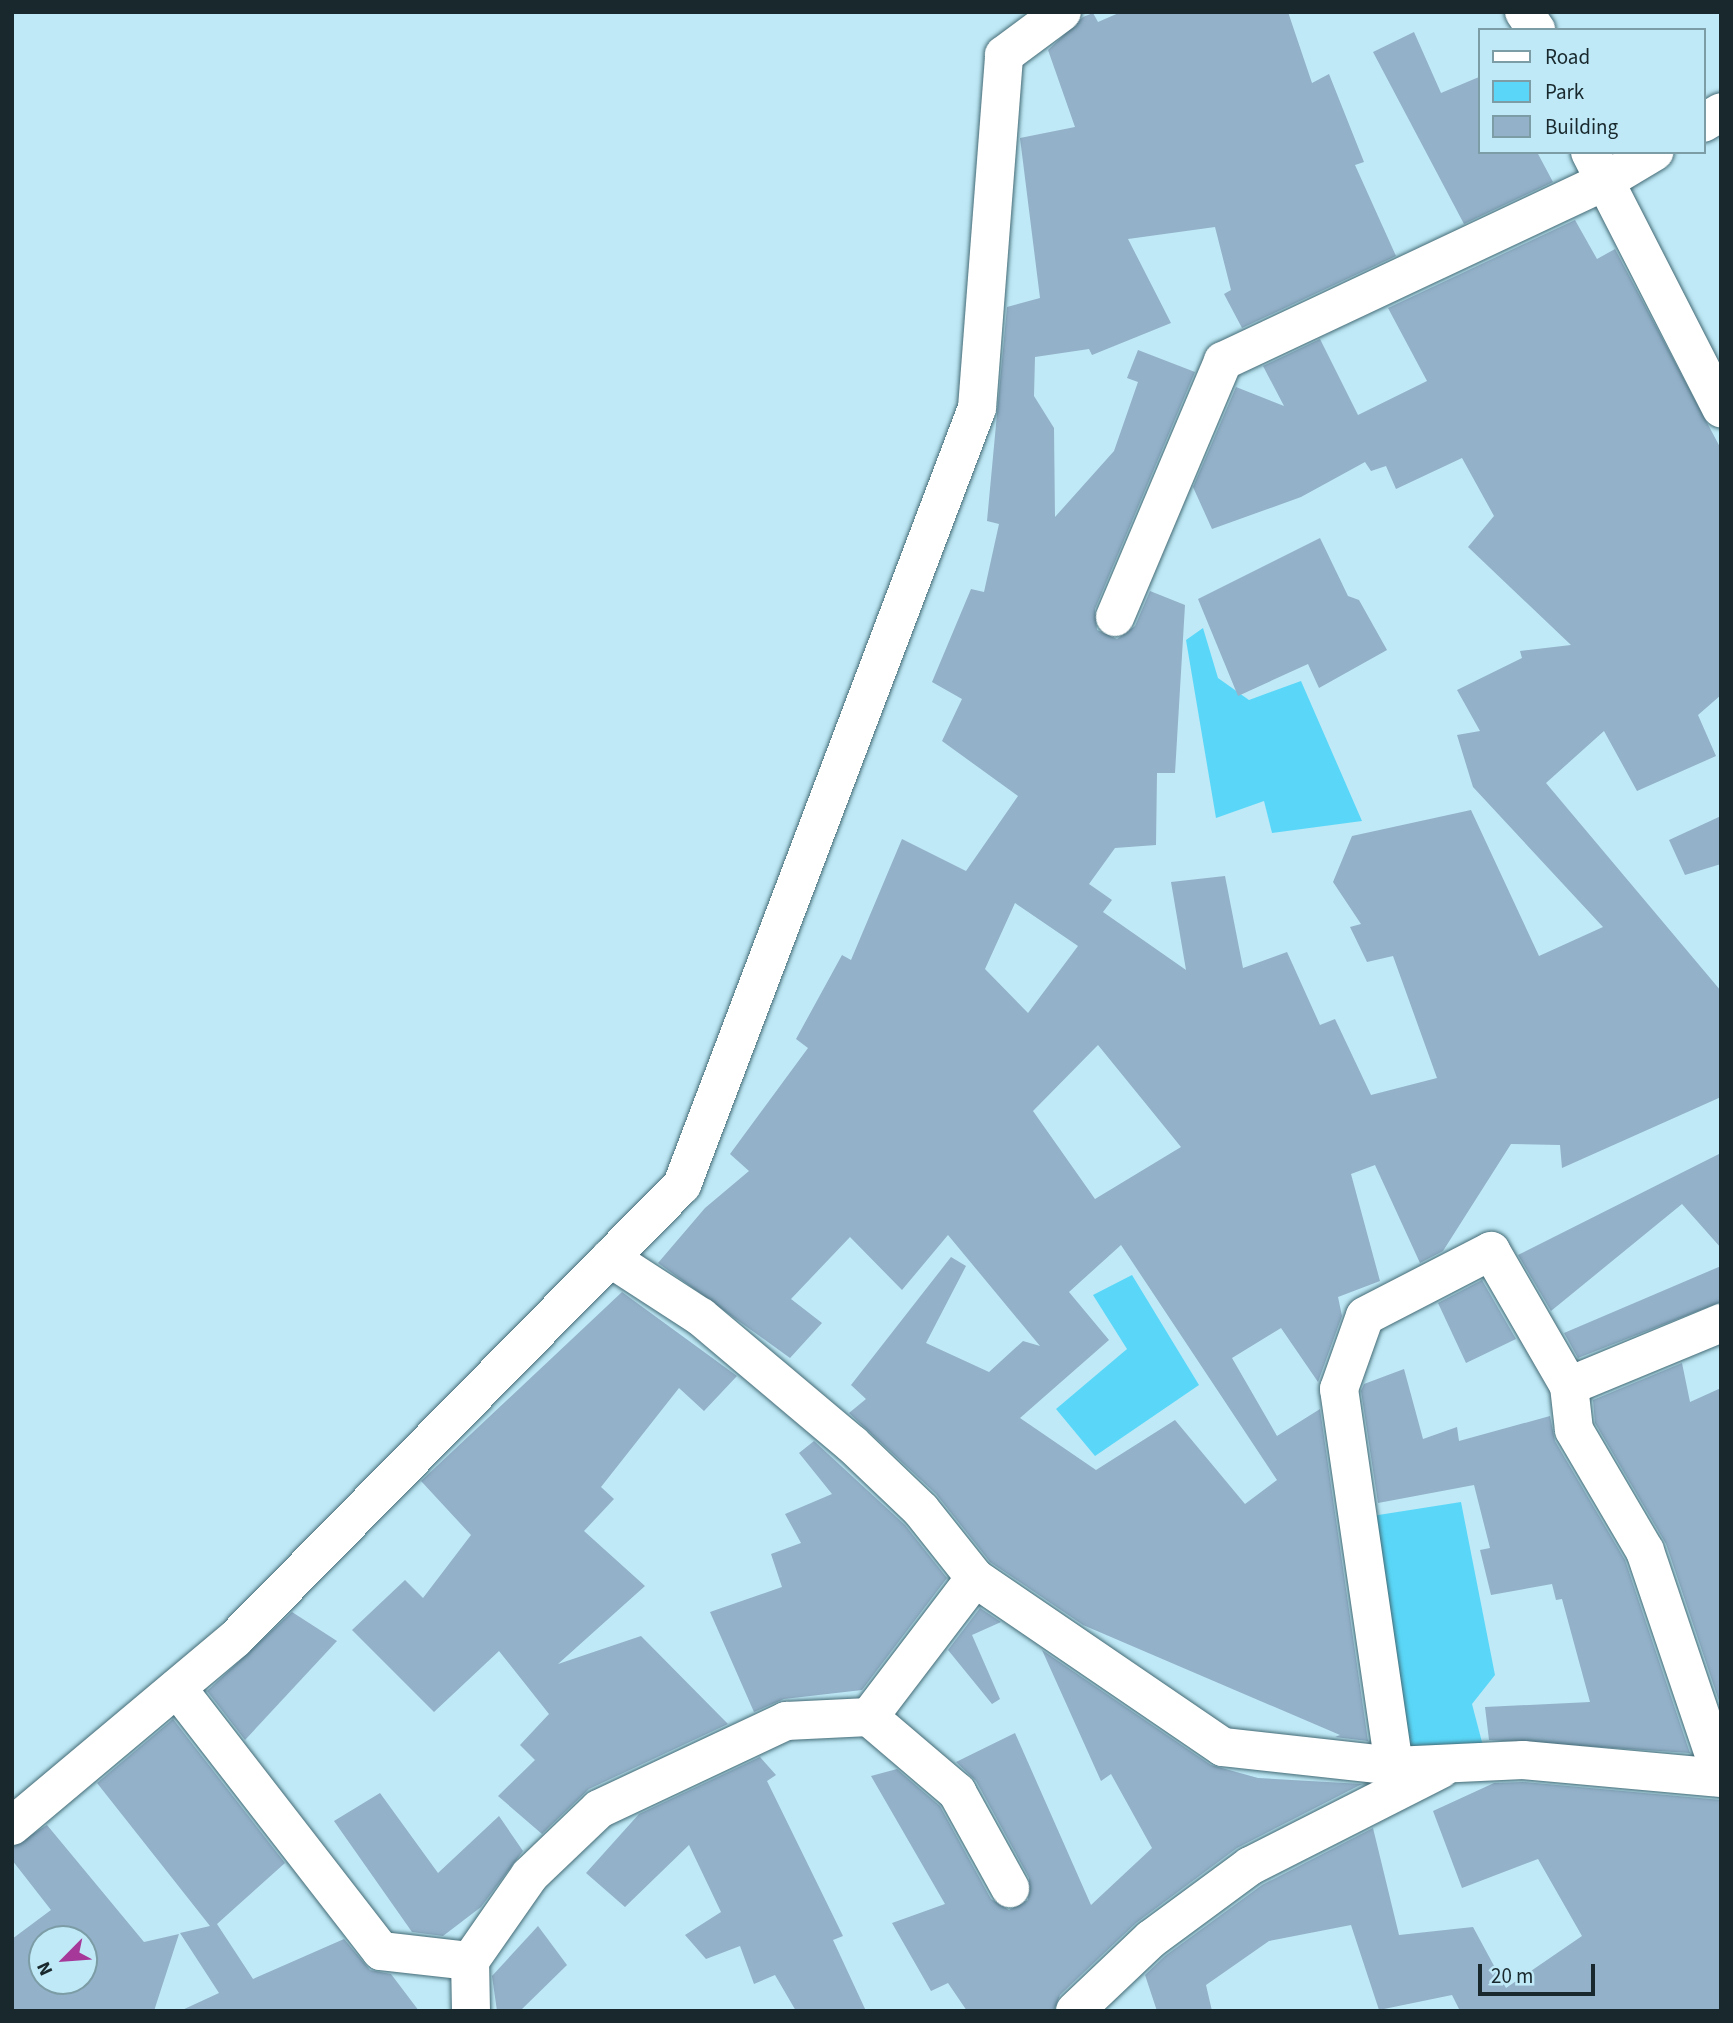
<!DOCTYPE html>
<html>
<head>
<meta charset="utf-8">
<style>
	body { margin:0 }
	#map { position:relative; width:1733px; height:2023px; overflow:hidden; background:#bfe9f6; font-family:"Source Sans 3",sans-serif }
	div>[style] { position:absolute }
	.green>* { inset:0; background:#5ad7f8 }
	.building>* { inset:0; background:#93b1c9 }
	.roads { filter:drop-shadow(0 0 2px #436a75) drop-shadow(0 0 2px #436a75) }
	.minor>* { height:38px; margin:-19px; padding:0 19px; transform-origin:19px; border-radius:19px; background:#fff }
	span { translate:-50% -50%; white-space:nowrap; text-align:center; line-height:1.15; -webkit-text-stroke:5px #bfe9f6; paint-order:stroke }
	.frame { position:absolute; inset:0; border:14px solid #18282d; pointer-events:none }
	.legend { position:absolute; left:1478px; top:28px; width:228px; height:126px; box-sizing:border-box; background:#bfe9f6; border:2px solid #7c9ca6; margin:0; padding:9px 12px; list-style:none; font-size:21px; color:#18282d }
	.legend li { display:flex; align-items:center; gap:14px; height:35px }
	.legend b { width:35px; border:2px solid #7c9ca6 }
	.north { position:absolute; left:28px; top:1925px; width:70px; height:70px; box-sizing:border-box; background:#bfe9f6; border:2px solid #7c9ca6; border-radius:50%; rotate:245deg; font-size:19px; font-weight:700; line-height:28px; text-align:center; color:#18282d }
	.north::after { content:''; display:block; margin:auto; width:24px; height:32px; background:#a53898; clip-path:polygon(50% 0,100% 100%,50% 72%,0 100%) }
	.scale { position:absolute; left:1478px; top:1964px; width:117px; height:32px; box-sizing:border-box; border:4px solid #18282d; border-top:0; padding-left:9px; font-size:21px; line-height:24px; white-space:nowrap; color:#18282d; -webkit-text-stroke:5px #bfe9f6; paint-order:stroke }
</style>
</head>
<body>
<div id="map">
	<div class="green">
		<div style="clip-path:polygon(1203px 628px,1218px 678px,1249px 700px,1301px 681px,1362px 821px,1272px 833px,1264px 801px,1216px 818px,1186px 640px)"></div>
		<div style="clip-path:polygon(1132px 1275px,1199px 1385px,1095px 1456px,1056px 1409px,1127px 1349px,1093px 1295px)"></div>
		<div style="clip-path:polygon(1461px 1502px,1495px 1675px,1472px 1704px,1483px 1746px,1406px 1754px,1372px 1516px)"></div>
	</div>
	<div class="building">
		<div style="clip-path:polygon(evenodd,1121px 12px,1288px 12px,1312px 83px,1329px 74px,1364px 162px,1355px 165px,1396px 256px,1242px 328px,1224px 294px,1231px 290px,1215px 227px,1128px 239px,1171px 323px,1092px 355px,1089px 349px,1035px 357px,1034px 396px,1054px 428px,1055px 517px,1114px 451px,1138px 382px,1127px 378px,1138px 350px,1195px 372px,1095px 609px,1097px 630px,1117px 639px,1135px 626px,1150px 591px,1185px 605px,1175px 773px,1157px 773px,1156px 845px,1115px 848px,1089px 884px,1112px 900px,1103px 912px,1186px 970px,1171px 882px,1225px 876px,1243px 968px,1287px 952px,1320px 1025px,1335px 1019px,1371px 1095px,1437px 1078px,1393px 956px,1367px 962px,1350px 927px,1361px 924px,1333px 882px,1352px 836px,1471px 810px,1539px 956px,1603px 927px,1473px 787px,1457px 735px,1480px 731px,1457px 690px,1522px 658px,1520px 651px,1571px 645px,1468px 547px,1494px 516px,1462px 458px,1396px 489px,1386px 466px,1371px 471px,1365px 462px,1301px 497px,1212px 529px,1193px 487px,1236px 387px,1284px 406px,1263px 366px,1320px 339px,1358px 415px,1427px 381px,1388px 308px,1575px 220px,1597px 259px,1615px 249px,1721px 449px,1721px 695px,1698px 715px,1716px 756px,1637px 791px,1604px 731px,1546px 783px,1721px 991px,1721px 1097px,1562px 1168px,1560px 1145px,1511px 1144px,1443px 1251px,1420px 1263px,1375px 1165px,1351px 1174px,1380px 1281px,1338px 1297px,1342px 1316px,1318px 1382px,1281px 1328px,1232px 1358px,1277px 1436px,1320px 1409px,1368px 1741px,1335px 1737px,1340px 1735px,1083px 1625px,990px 1562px,936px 1494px,849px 1413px,866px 1399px,851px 1385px,951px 1257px,966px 1266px,926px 1343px,989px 1372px,1023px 1341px,1040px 1346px,948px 1235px,902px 1290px,850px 1237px,791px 1299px,822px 1323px,790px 1358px,658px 1263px,705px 1208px,749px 1171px,730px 1154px,808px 1048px,796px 1039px,842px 955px,851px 960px,902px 839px,966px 871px,1018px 796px,942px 741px,962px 699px,932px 682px,971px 589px,984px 592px,999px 524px,987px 521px,1007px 307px,1040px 298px,1020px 138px,1075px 127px,1048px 50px,1083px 17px,1093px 13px,1098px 22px,1121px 12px,1015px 903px,1078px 946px,1028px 1013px,985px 969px,1015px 903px,1121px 12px,1098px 1045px,1181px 1147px,1095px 1199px,1033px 1111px,1098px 1045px,1121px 12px,1121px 1245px,1277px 1480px,1245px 1504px,1175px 1420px,1096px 1470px,1020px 1418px,1109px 1340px,1069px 1292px,1121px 1245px)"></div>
		<div style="clip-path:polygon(1414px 32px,1441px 93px,1479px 77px,1479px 152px,1537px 152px,1553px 182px,1464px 224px,1373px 52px)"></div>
		<div style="clip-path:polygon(1320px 538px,1348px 596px,1359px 600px,1387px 650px,1319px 688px,1308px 664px,1238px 696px,1198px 599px)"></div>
		<div style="clip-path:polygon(1721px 816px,1721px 864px,1685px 875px,1669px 840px)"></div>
		<div style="clip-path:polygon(1721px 1153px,1721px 1248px,1682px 1204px,1551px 1311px,1518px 1255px)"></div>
		<div style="clip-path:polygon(1721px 1266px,1721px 1302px,1578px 1358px,1564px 1333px)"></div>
		<div style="clip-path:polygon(1482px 1280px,1516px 1339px,1466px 1363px,1438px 1303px)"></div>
		<div style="clip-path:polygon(622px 1292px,737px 1376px,704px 1411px,679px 1388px,601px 1487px,614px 1499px,584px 1531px,645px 1586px,558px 1664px,641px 1636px,728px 1724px,589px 1789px,542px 1834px,498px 1796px,535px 1760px,520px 1745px,549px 1714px,499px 1651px,434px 1712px,352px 1630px,405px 1580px,423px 1598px,471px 1535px,421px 1481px)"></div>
		<div style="clip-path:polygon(1682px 1363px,1690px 1402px,1721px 1388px,1721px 1707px,1666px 1544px,1595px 1423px,1593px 1400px)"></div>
		<div style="clip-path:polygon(1404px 1369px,1423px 1439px,1457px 1427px,1459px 1441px,1550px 1416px,1555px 1441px,1625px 1560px,1690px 1753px,1489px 1740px,1485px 1707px,1590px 1702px,1562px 1599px,1556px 1600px,1552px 1584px,1491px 1595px,1480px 1550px,1490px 1548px,1474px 1485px,1378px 1503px,1361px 1391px,1364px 1384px)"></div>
		<div style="clip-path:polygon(814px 1441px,905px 1525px,947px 1578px,862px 1690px,784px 1699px,754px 1712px,710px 1612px,782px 1587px,771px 1554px,801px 1543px,785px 1514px,832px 1494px,799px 1453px)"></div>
		<div style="clip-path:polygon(980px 1608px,1001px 1622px,972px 1635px,1000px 1699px,992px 1704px,948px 1650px)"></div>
		<div style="clip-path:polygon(292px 1612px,337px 1641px,245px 1740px,207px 1691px)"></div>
		<div style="clip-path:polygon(1042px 1650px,1211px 1765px,1258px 1778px,1362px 1784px,1237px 1848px,1136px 1923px,1060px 1995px,1054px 2011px,967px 2011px,948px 1983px,931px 1991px,892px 1923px,945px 1904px,871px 1776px,897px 1769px,940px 1806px,991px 1899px,1009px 1910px,1028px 1900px,1029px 1878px,976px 1781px,956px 1762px,1015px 1733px,1091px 1905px,1152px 1848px,1111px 1774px,1101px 1781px)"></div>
		<div style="clip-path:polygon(173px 1719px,285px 1863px,217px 1924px,253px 1979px,344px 1939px,370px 1970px,391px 1974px,419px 2011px,180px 2011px,219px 1993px,180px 1933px,210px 1926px,97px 1783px)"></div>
		<div style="clip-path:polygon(760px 1757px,776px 1775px,767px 1781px,843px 1936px,833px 1940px,866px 2011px,796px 2011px,775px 1975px,754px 1984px,740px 1946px,706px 1959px,685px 1935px,721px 1912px,689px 1845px,625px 1907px,586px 1873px,639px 1814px)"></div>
		<div style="clip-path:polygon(1523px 1782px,1721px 1800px,1721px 2011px,1460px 2011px,1452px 1995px,1379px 2010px,1351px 1925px,1269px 1941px,1206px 1985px,1212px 2011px,1157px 2011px,1145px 1975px,1165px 1956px,1262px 1885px,1373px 1828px,1399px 1935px,1473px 1927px,1506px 1988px,1582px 1936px,1538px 1859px,1462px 1888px,1433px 1811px,1494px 1783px)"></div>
		<div style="clip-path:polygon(380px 1793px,438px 1873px,499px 1816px,523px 1851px,481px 1907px,443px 1936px,412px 1932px,334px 1821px)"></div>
		<div style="clip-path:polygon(evenodd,47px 1825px,144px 1942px,179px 1934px,154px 2011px,12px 2011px,12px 1939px,51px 1910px,12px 1860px,12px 1847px,47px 1825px,42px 1939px,84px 1939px,84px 1981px,42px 1981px,42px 1939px)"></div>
		<div style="clip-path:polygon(538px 1926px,567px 1965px,520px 2011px,497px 2011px,492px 1976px)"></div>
	</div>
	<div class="roads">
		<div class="minor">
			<div style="left:1524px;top:12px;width:22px;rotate:56deg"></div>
			<div style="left:1703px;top:123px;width:21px;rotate:-31deg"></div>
			<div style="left:1590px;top:152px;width:288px;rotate:62.9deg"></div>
			<div style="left:1115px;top:617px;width:278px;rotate:-67.1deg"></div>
			<div style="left:1223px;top:361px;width:419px;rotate:-25.2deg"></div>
			<div style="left:1602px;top:183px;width:61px;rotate:-30.8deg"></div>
			<div style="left:610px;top:1258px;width:108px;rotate:33deg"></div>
			<div style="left:701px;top:1317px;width:197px;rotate:40.1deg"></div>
			<div style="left:852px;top:1444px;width:95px;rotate:43.7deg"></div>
			<div style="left:921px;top:1510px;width:87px;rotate:51.5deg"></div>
			<div style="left:975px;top:1578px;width:300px;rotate:34.3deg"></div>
			<div style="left:1223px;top:1747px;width:172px;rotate:6.3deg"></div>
			<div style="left:1394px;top:1766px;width:129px;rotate:-2.7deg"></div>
			<div style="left:1523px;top:1760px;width:199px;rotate:5.2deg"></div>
			<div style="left:1569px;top:1386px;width:165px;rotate:-22.5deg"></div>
			<div style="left:177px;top:1688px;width:333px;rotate:52.2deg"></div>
			<div style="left:381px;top:1951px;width:90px;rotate:6.4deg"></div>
			<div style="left:869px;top:1717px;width:175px;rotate:-52.7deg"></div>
			<div style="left:1394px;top:1766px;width:381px;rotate:-98.3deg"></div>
			<div style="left:1339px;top:1389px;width:77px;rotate:-70.4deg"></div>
			<div style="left:1365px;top:1316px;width:142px;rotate:-27.3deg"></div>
			<div style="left:1491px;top:1251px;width:156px;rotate:60deg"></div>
			<div style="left:1569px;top:1386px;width:44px;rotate:83.5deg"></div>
			<div style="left:1574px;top:1430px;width:140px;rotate:59.6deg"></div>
			<div style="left:1645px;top:1551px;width:237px;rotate:71.3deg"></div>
			<div style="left:12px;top:1826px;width:291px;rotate:-40deg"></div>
			<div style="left:235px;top:1639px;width:637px;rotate:-45.45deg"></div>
			<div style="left:682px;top:1185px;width:831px;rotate:-69.21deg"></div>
			<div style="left:977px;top:408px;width:354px;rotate:-85.6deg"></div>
			<div style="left:1004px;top:55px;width:72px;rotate:-36.6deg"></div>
			<div style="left:471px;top:2011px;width:50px;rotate:-91.1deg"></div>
			<div style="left:470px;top:1961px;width:105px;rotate:-55.1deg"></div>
			<div style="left:530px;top:1875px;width:95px;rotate:-43.7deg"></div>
			<div style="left:599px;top:1809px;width:207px;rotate:-25.2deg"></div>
			<div style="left:786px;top:1721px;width:83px;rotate:-2.8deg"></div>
			<div style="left:869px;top:1717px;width:116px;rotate:40.4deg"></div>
			<div style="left:957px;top:1792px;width:110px;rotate:61.1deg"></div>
			<div style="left:1075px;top:2011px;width:105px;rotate:-43.5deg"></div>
			<div style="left:1151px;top:1939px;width:123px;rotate:-36.4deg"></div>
			<div style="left:1250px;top:1866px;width:214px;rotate:-26.9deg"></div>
		</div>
	</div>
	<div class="frame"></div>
	<ul class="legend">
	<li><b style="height:9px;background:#fff"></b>Road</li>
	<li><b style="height:19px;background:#5ad7f8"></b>Park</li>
	<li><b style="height:19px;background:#93b1c9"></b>Building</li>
	</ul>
	<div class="north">N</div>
	<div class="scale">20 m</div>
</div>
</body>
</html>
